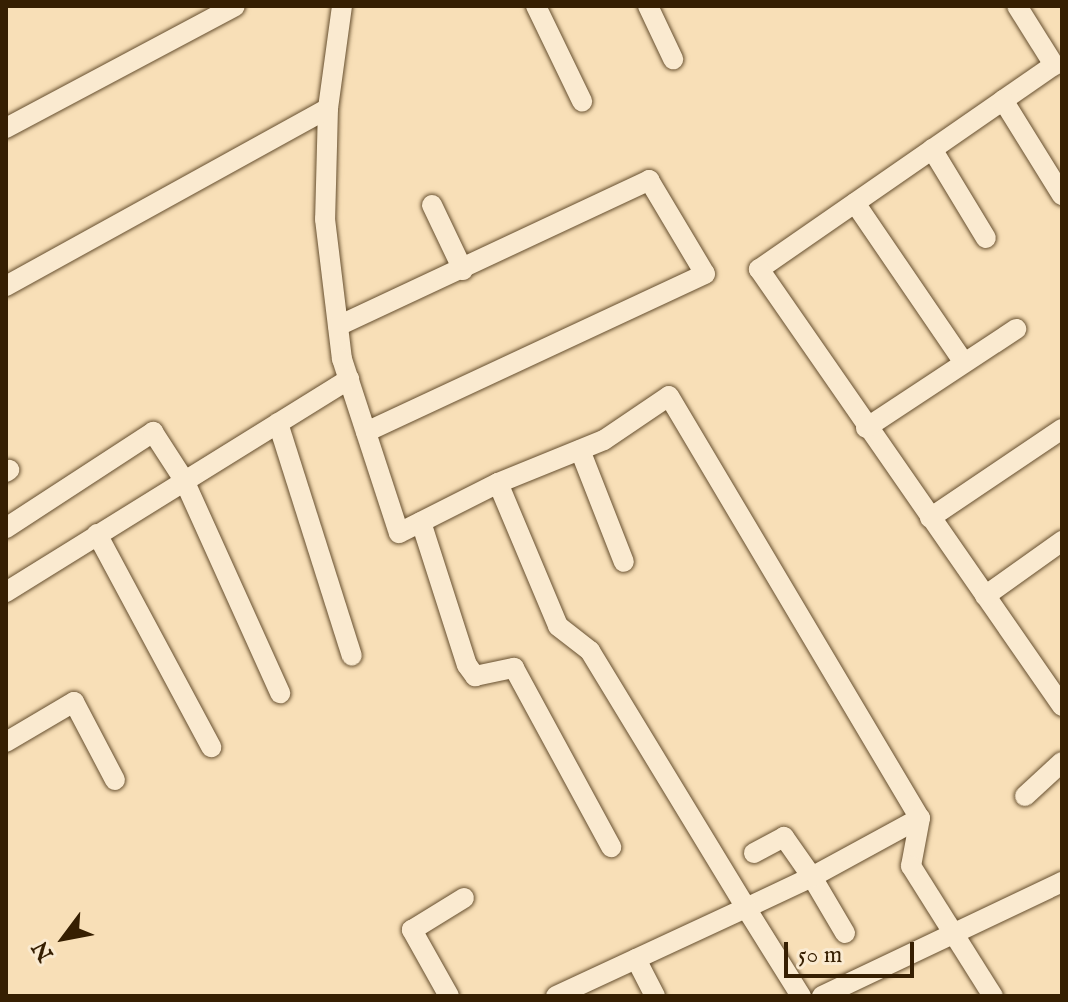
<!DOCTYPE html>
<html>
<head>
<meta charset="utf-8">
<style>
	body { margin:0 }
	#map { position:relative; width:1068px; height:1002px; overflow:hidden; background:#f8dfb7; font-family:"IM FELL English",serif }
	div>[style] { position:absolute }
	.roads { filter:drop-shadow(0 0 2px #664f2f) drop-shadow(0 0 2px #664f2f) }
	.street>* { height:20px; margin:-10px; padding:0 10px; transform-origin:10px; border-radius:10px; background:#faead0 }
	span { translate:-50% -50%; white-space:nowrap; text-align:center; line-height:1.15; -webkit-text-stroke:8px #faead0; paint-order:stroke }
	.frame { position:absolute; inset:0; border:8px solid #361f02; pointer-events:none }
	.north { position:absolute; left:24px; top:898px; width:80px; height:80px; -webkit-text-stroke:6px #faead0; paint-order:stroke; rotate:238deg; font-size:22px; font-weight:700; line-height:32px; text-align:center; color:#361f02 }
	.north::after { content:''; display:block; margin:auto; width:28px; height:36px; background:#361f02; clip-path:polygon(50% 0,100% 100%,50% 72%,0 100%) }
	.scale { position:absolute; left:784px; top:942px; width:130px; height:36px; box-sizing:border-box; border:4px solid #361f02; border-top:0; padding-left:10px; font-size:24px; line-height:28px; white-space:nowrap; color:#361f02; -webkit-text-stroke:6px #faead0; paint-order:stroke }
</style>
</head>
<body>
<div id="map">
	<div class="roads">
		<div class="street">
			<div style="left:342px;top:6px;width:103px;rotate:97.8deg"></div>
			<div style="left:328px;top:108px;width:111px;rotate:91.5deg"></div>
			<div style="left:325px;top:219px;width:141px;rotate:83.1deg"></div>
			<div style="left:342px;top:359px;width:183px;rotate:71.9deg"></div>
			<div style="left:399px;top:533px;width:111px;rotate:-26.8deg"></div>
			<div style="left:498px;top:483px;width:155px;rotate:67.2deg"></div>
			<div style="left:558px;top:626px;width:41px;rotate:38deg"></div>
			<div style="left:590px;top:651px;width:301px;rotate:58.7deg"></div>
			<div style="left:746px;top:908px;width:73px;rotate:-25.2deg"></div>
			<div style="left:812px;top:877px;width:65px;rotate:59.5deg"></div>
			<div style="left:536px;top:6px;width:106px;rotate:64.2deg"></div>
			<div style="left:648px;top:6px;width:59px;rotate:64.7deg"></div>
			<div style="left:1017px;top:6px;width:70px;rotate:57.9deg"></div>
			<div style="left:1054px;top:65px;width:359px;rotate:145.3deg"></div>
			<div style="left:759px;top:269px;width:532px;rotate:55.26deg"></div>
			<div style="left:1003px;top:100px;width:112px;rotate:58.2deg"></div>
			<div style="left:6px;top:128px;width:259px;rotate:-28deg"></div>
			<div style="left:932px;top:149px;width:104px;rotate:58.8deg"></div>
			<div style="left:855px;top:203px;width:190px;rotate:55.7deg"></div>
			<div style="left:432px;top:205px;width:72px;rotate:64.5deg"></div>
			<div style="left:6px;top:286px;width:368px;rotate:-28.9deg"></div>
			<div style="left:338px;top:326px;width:344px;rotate:-25.1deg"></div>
			<div style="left:649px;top:180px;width:109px;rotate:59.2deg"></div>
			<div style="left:705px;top:274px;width:374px;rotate:155deg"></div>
			<div style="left:278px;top:423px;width:244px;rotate:72.4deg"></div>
			<div style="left:866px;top:428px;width:180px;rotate:-33.4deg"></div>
			<div style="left:580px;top:450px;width:120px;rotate:68.6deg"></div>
			<div style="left:6px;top:472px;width:4px;rotate:-34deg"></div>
			<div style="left:498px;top:483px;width:114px;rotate:-22.1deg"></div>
			<div style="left:604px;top:440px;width:78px;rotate:-34.1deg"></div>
			<div style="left:669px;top:396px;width:491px;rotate:59.3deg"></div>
			<div style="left:920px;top:818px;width:123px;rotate:151.4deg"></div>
			<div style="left:812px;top:877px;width:49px;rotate:-125deg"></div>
			<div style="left:784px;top:837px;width:34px;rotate:152deg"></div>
			<div style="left:930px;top:518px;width:159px;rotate:-34deg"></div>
			<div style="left:421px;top:522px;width:150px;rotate:72.2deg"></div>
			<div style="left:467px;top:665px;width:14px;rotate:54deg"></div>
			<div style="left:475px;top:676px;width:40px;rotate:-12deg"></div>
			<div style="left:514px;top:668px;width:204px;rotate:61.5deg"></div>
			<div style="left:6px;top:528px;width:176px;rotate:-33.1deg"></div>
			<div style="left:153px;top:432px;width:57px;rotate:57.1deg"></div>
			<div style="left:184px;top:480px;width:234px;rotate:65.7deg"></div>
			<div style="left:97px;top:534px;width:242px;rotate:61.8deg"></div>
			<div style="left:6px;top:592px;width:404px;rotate:-31.8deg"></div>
			<div style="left:985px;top:596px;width:95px;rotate:-35.5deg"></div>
			<div style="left:6px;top:742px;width:79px;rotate:-30.5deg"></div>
			<div style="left:74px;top:702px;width:88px;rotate:62.3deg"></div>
			<div style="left:1025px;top:796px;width:50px;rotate:-42.6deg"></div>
			<div style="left:920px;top:818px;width:49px;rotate:100.6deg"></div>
			<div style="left:911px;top:866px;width:154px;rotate:57.8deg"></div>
			<div style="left:636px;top:959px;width:42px;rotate:62.8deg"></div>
			<div style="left:449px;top:996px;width:76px;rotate:-119.3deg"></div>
			<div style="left:412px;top:930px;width:61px;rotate:-31.6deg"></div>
			<div style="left:556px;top:996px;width:209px;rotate:-24.9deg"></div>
			<div style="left:746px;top:908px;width:104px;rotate:58deg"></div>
			<div style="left:822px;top:996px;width:266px;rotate:-25.4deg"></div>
		</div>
	</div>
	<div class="frame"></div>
	<div class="north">N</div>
	<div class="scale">50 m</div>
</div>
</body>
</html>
